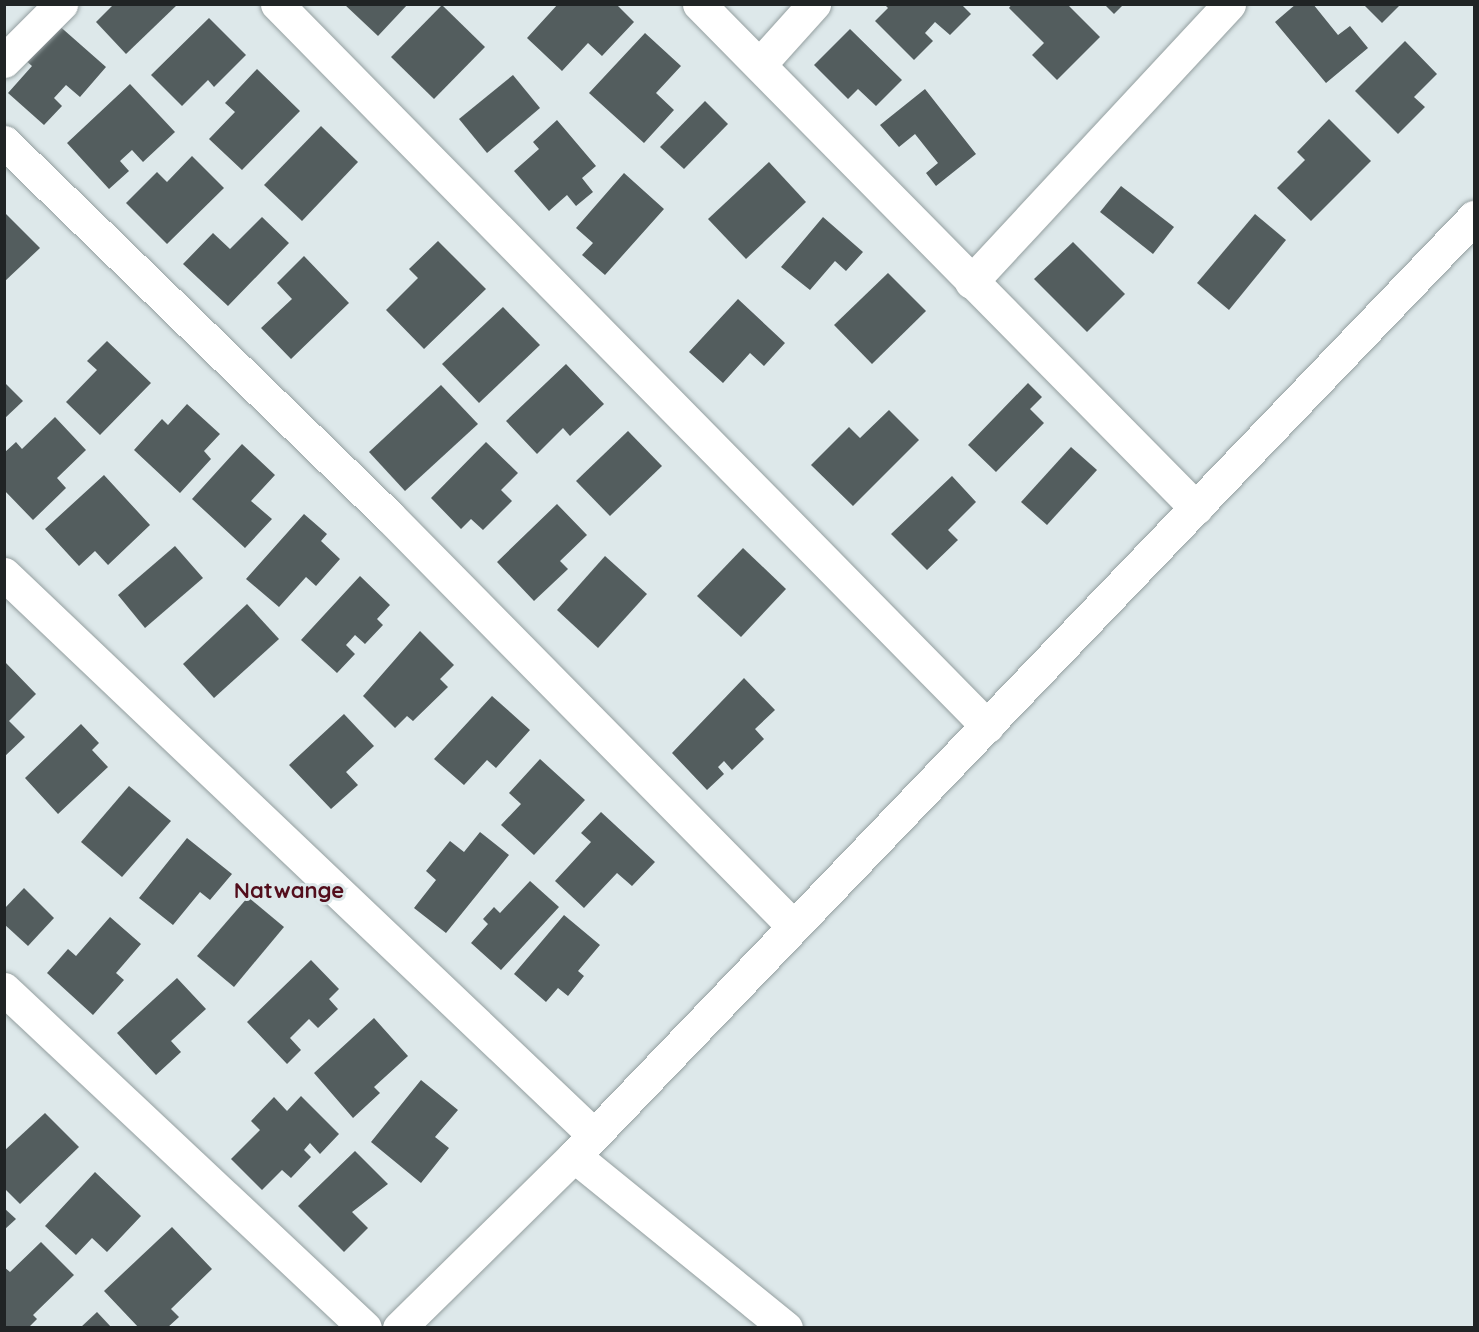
<!DOCTYPE html>
<html>
<head>
<meta charset="utf-8">
<style>
	body { margin:0 }
	#map { position:relative; width:1479px; height:1332px; overflow:hidden; background:#dde8ea; font-family:Quicksand,sans-serif }
	div>[style] { position:absolute }
	.building>* { inset:0; background:#535d5e }
	.roads { filter:drop-shadow(0 0 2px #949fa0) drop-shadow(0 0 2px #949fa0) }
	.minor>* { height:33px; margin:-16.5px; padding:0 16.5px; transform-origin:16.5px; border-radius:16.5px; background:#fff }
	span { translate:-50% -50%; white-space:nowrap; text-align:center; line-height:1.15; -webkit-text-stroke:6px #dde8ea; paint-order:stroke }
	.district-label { font-size:22px; color:#530e1c; font-weight:700 }
	.frame { position:absolute; inset:0; border:6px solid #202425; pointer-events:none }
</style>
</head>
<body>
<div id="map">
	<div class="building">
		<div style="clip-path:polygon(114px 4px,178px 4px,126px 54px,96px 22px)"></div>
		<div style="clip-path:polygon(344px 4px,408px 4px,378px 36px)"></div>
		<div style="clip-path:polygon(558px 4px,616px 4px,634px 22px,602px 56px,588px 43px,562px 71px,527px 38px)"></div>
		<div style="clip-path:polygon(884px 4px,961px 4px,971px 14px,950px 35px,935px 22px,925px 33px,933px 41px,914px 60px,875px 21px,888px 8px)"></div>
		<div style="clip-path:polygon(1012px 4px,1067px 4px,1100px 37px,1057px 80px,1032px 55px,1044px 43px,1009px 8px)"></div>
		<div style="clip-path:polygon(1104px 4px,1124px 4px,1114px 14px)"></div>
		<div style="clip-path:polygon(1296px 4px,1313px 4px,1338px 35px,1350px 26px,1368px 48px,1326px 83px,1275px 22px)"></div>
		<div style="clip-path:polygon(1363px 4px,1401px 4px,1382px 23px)"></div>
		<div style="clip-path:polygon(442px 5px,485px 47px,434px 99px,391px 57px)"></div>
		<div style="clip-path:polygon(209px 18px,246px 55px,214px 87px,208px 80px,182px 106px,151px 75px)"></div>
		<div style="clip-path:polygon(56px 23px,106px 67px,80px 97px,66px 85px,54px 98px,62px 106px,44px 125px,8px 93px,32px 66px,24px 59px)"></div>
		<div style="clip-path:polygon(850px 29px,902px 80px,876px 106px,858px 89px,848px 99px,814px 65px)"></div>
		<div style="clip-path:polygon(645px 33px,681px 66px,656px 93px,674px 110px,644px 143px,589px 93px)"></div>
		<div style="clip-path:polygon(1405px 41px,1437px 74px,1414px 97px,1425px 107px,1398px 134px,1355px 91px)"></div>
		<div style="clip-path:polygon(257px 69px,300px 111px,242px 170px,209px 139px,235px 112px,225px 103px)"></div>
		<div style="clip-path:polygon(513px 75px,540px 108px,487px 153px,459px 119px)"></div>
		<div style="clip-path:polygon(130px 84px,175px 132px,143px 162px,132px 150px,120px 161px,129px 171px,109px 189px,67px 143px)"></div>
		<div style="clip-path:polygon(925px 89px,976px 154px,936px 186px,926px 173px,938px 163px,915px 134px,899px 147px,880px 125px)"></div>
		<div style="clip-path:polygon(705px 101px,728px 124px,684px 169px,660px 147px)"></div>
		<div style="clip-path:polygon(1329px 119px,1371px 161px,1311px 221px,1277px 188px,1305px 160px,1297px 152px)"></div>
		<div style="clip-path:polygon(557px 120px,596px 166px,582px 178px,593px 192px,576px 206px,567px 195px,549px 211px,514px 171px,539px 149px,533px 142px)"></div>
		<div style="clip-path:polygon(321px 126px,358px 162px,302px 221px,264px 185px)"></div>
		<div style="clip-path:polygon(192px 156px,224px 188px,167px 244px,126px 203px,157px 172px,167px 182px)"></div>
		<div style="clip-path:polygon(769px 162px,806px 202px,746px 259px,708px 219px)"></div>
		<div style="clip-path:polygon(624px 173px,664px 209px,605px 275px,582px 255px,593px 243px,576px 228px)"></div>
		<div style="clip-path:polygon(1121px 186px,1174px 227px,1153px 254px,1100px 212px)"></div>
		<div style="clip-path:polygon(4px 212px,40px 248px,4px 282px)"></div>
		<div style="clip-path:polygon(1255px 214px,1286px 240px,1229px 310px,1197px 283px)"></div>
		<div style="clip-path:polygon(262px 217px,289px 243px,228px 306px,183px 264px,213px 233px,230px 249px)"></div>
		<div style="clip-path:polygon(823px 217px,863px 252px,846px 271px,835px 261px,810px 290px,781px 267px)"></div>
		<div style="clip-path:polygon(438px 241px,486px 289px,424px 349px,386px 310px,418px 278px,409px 269px)"></div>
		<div style="clip-path:polygon(1073px 242px,1125px 294px,1087px 332px,1034px 279px)"></div>
		<div style="clip-path:polygon(304px 256px,349px 303px,291px 359px,261px 328px,292px 299px,277px 283px)"></div>
		<div style="clip-path:polygon(888px 273px,926px 311px,872px 364px,834px 325px)"></div>
		<div style="clip-path:polygon(738px 299px,785px 343px,764px 366px,750px 353px,723px 383px,689px 352px)"></div>
		<div style="clip-path:polygon(503px 307px,540px 345px,479px 403px,442px 364px)"></div>
		<div style="clip-path:polygon(107px 341px,151px 383px,100px 435px,66px 402px,97px 370px,87px 361px)"></div>
		<div style="clip-path:polygon(566px 364px,604px 404px,570px 436px,563px 428px,537px 454px,506px 421px)"></div>
		<div style="clip-path:polygon(4px 382px,23px 401px,4px 419px)"></div>
		<div style="clip-path:polygon(1028px 383px,1042px 397px,1030px 409px,1044px 423px,996px 472px,968px 445px)"></div>
		<div style="clip-path:polygon(441px 385px,478px 424px,405px 491px,369px 452px)"></div>
		<div style="clip-path:polygon(187px 404px,220px 434px,204px 451px,211px 459px,180px 493px,134px 450px,162px 419px,168px 425px)"></div>
		<div style="clip-path:polygon(889px 410px,919px 440px,853px 506px,811px 465px,849px 427px,860px 438px)"></div>
		<div style="clip-path:polygon(55px 417px,86px 450px,57px 478px,66px 488px,33px 520px,4px 490px,4px 453px,16px 442px,22px 449px)"></div>
		<div style="clip-path:polygon(628px 431px,662px 466px,610px 516px,576px 481px)"></div>
		<div style="clip-path:polygon(486px 442px,518px 473px,501px 490px,512px 501px,483px 530px,471px 519px,461px 529px,431px 498px)"></div>
		<div style="clip-path:polygon(242px 444px,275px 475px,251px 501px,272px 519px,245px 548px,192px 499px)"></div>
		<div style="clip-path:polygon(1071px 447px,1097px 470px,1047px 525px,1021px 502px)"></div>
		<div style="clip-path:polygon(104px 475px,150px 525px,108px 565px,95px 551px,79px 566px,45px 529px)"></div>
		<div style="clip-path:polygon(952px 476px,976px 502px,948px 530px,958px 540px,927px 570px,891px 534px)"></div>
		<div style="clip-path:polygon(557px 504px,587px 535px,560px 561px,568px 569px,534px 601px,497px 562px)"></div>
		<div style="clip-path:polygon(304px 514px,327px 534px,321px 541px,340px 559px,316px 586px,306px 577px,279px 607px,246px 579px)"></div>
		<div style="clip-path:polygon(175px 546px,203px 578px,145px 628px,118px 595px)"></div>
		<div style="clip-path:polygon(743px 548px,786px 589px,741px 637px,697px 596px)"></div>
		<div style="clip-path:polygon(605px 556px,647px 594px,598px 648px,557px 610px)"></div>
		<div style="clip-path:polygon(360px 576px,390px 605px,377px 619px,383px 625px,365px 644px,355px 635px,346px 645px,355px 654px,337px 673px,301px 640px)"></div>
		<div style="clip-path:polygon(247px 604px,279px 639px,214px 698px,183px 664px)"></div>
		<div style="clip-path:polygon(420px 631px,454px 665px,440px 679px,448px 687px,413px 721px,407px 716px,395px 728px,363px 696px)"></div>
		<div style="clip-path:polygon(4px 661px,36px 694px,9px 721px,25px 737px,4px 757px)"></div>
		<div style="clip-path:polygon(744px 678px,775px 710px,755px 729px,764px 739px,732px 770px,724px 761px,718px 767px,724px 774px,707px 790px,672px 753px)"></div>
		<div style="clip-path:polygon(492px 696px,530px 730px,496px 768px,487px 760px,464px 785px,434px 759px)"></div>
		<div style="clip-path:polygon(344px 714px,374px 746px,346px 772px,358px 785px,331px 809px,289px 765px)"></div>
		<div style="clip-path:polygon(81px 724px,99px 743px,92px 750px,108px 767px,58px 814px,25px 778px)"></div>
		<div style="clip-path:polygon(540px 759px,585px 800px,534px 855px,501px 825px,521px 804px,509px 793px)"></div>
		<div style="clip-path:polygon(129px 786px,171px 821px,122px 877px,81px 842px)"></div>
		<div style="clip-path:polygon(601px 812px,655px 862px,632px 886px,617px 873px,584px 908px,555px 881px,591px 842px,581px 833px)"></div>
		<div style="clip-path:polygon(480px 832px,509px 855px,446px 933px,414px 908px,436px 880px,426px 871px,450px 841px,464px 852px)"></div>
		<div style="clip-path:polygon(187px 838px,232px 874px,210px 900px,200px 892px,173px 925px,139px 898px)"></div>
		<div style="clip-path:polygon(530px 881px,559px 907px,501px 970px,471px 943px,488px 924px,483px 919px,494px 907px,500px 913px)"></div>
		<div style="clip-path:polygon(24px 888px,54px 918px,28px 946px,4px 924px,4px 909px)"></div>
		<div style="clip-path:polygon(248px 897px,284px 927px,234px 987px,197px 956px)"></div>
		<div style="clip-path:polygon(564px 915px,600px 945px,578px 971px,584px 976px,568px 996px,558px 988px,546px 1002px,514px 974px)"></div>
		<div style="clip-path:polygon(110px 917px,141px 944px,116px 973px,124px 980px,93px 1015px,47px 973px,68px 949px,76px 956px)"></div>
		<div style="clip-path:polygon(311px 960px,339px 989px,329px 999px,338px 1009px,318px 1028px,309px 1019px,290px 1038px,301px 1050px,287px 1064px,247px 1022px)"></div>
		<div style="clip-path:polygon(177px 978px,206px 1009px,171px 1041px,181px 1052px,156px 1075px,117px 1033px)"></div>
		<div style="clip-path:polygon(374px 1018px,408px 1056px,374px 1087px,380px 1093px,353px 1118px,314px 1073px)"></div>
		<div style="clip-path:polygon(421px 1080px,458px 1110px,435px 1137px,449px 1148px,421px 1183px,371px 1142px)"></div>
		<div style="clip-path:polygon(301px 1096px,339px 1134px,320px 1154px,310px 1143px,304px 1150px,311px 1157px,291px 1178px,282px 1170px,262px 1190px,231px 1159px,260px 1130px,251px 1121px,274px 1097px,287px 1111px)"></div>
		<div style="clip-path:polygon(45px 1113px,79px 1147px,20px 1204px,4px 1188px,4px 1151px)"></div>
		<div style="clip-path:polygon(355px 1151px,388px 1184px,352px 1212px,368px 1228px,344px 1252px,298px 1206px)"></div>
		<div style="clip-path:polygon(95px 1172px,141px 1216px,107px 1252px,92px 1238px,76px 1255px,45px 1226px)"></div>
		<div style="clip-path:polygon(4px 1208px,16px 1219px,4px 1230px)"></div>
		<div style="clip-path:polygon(172px 1227px,212px 1269px,171px 1309px,179px 1317px,167px 1328px,139px 1328px,104px 1291px)"></div>
		<div style="clip-path:polygon(41px 1242px,74px 1275px,33px 1315px,37px 1319px,28px 1328px,4px 1328px,4px 1267px,10px 1272px)"></div>
		<div style="clip-path:polygon(97px 1312px,112px 1328px,80px 1328px)"></div>
	</div>
	<div class="roads">
		<div class="minor">
			<div style="left:277px;top:4px;width:1013px;rotate:45.48deg"></div>
			<div style="left:699px;top:4px;width:708px;rotate:45.4deg"></div>
			<div style="left:4px;top:61px;width:81px;rotate:-45deg"></div>
			<div style="left:760px;top:64px;width:81px;rotate:-48deg"></div>
			<div style="left:4px;top:142px;width:537px;rotate:44.17deg"></div>
			<div style="left:389px;top:516px;width:574px;rotate:45.42deg"></div>
			<div style="left:971px;top:282px;width:379px;rotate:-47.1deg"></div>
			<div style="left:4px;top:574px;width:814px;rotate:43.56deg"></div>
			<div style="left:4px;top:989px;width:495px;rotate:43.2deg"></div>
			<div style="left:399px;top:1328px;width:245px;rotate:-44.5deg"></div>
			<div style="left:786px;top:1328px;width:273px;rotate:-140.9deg"></div>
			<div style="left:574px;top:1156px;width:1301px;rotate:-46.21deg"></div>
		</div>
	</div>
	<div class="district-label">
		<span style="left:289px;top:891px">Natwange</span>
	</div>
	<div class="frame"></div>
</div>
</body>
</html>
